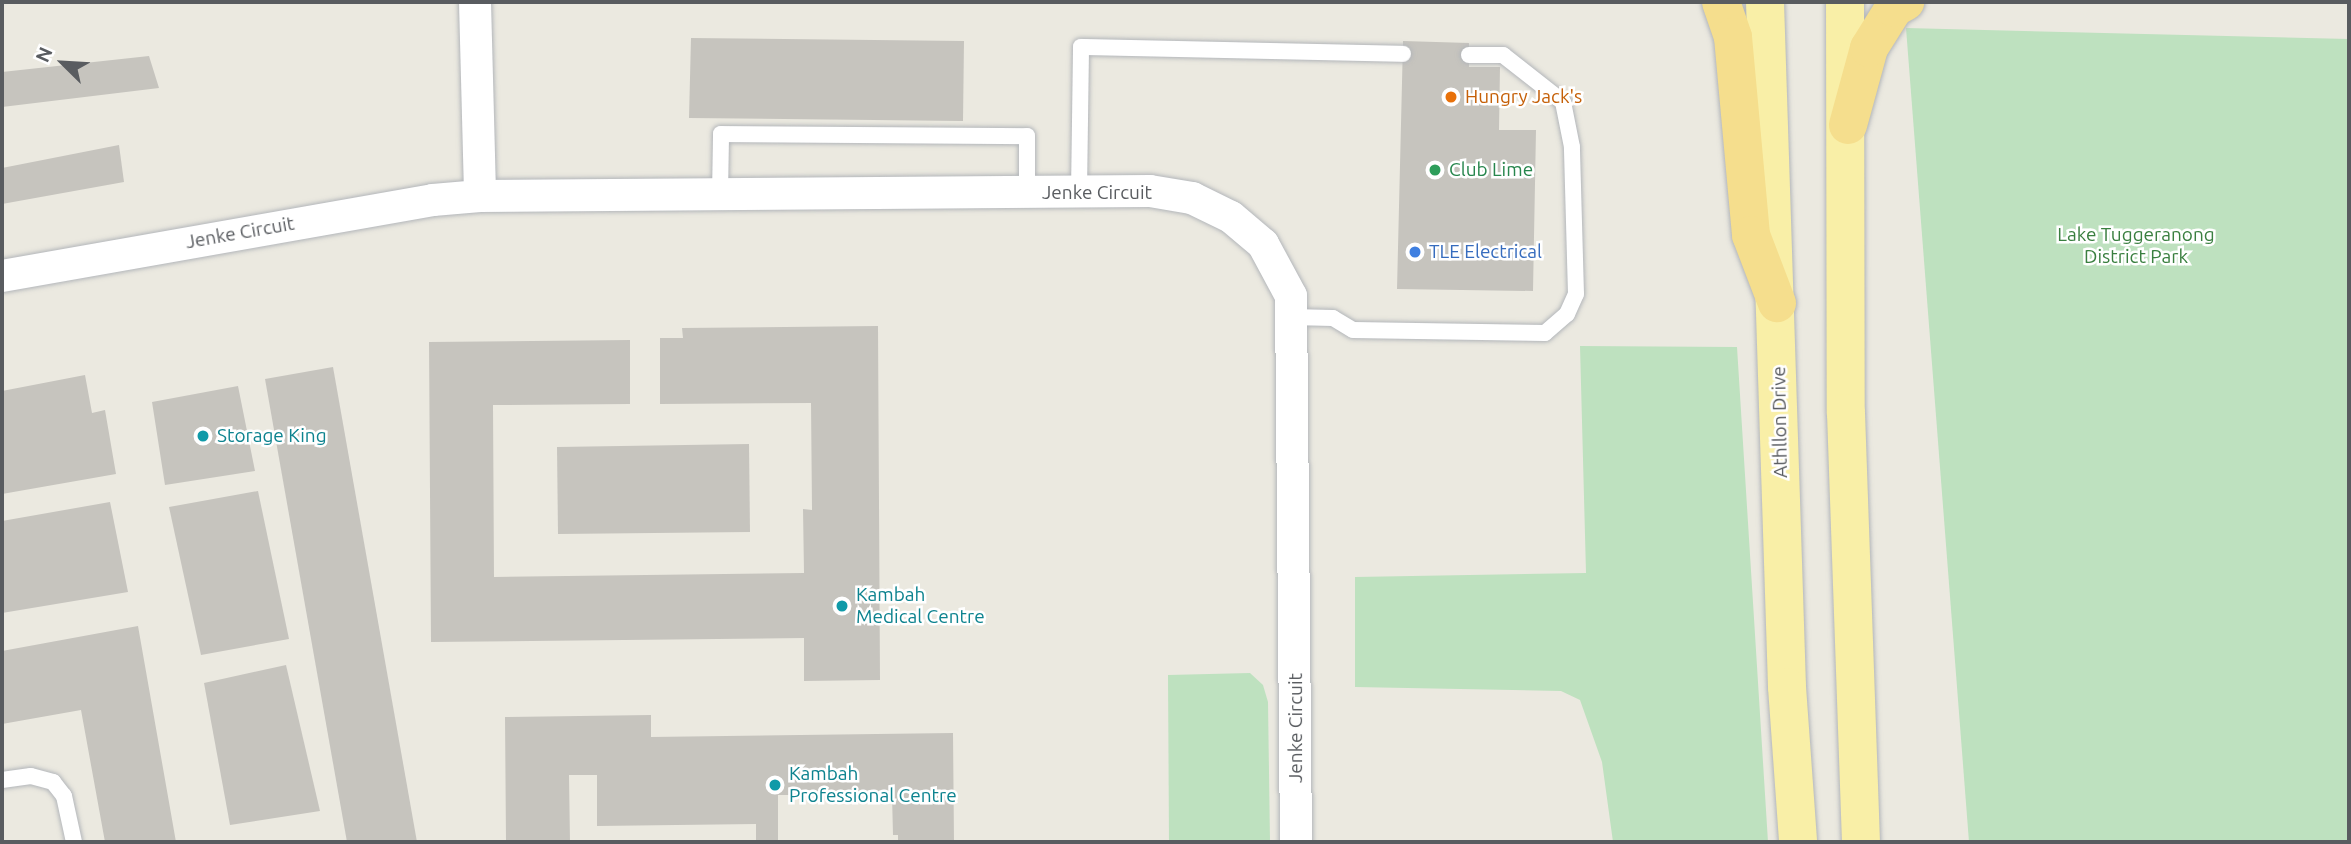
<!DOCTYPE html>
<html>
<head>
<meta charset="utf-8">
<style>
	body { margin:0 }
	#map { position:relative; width:2351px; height:844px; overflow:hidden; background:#ebe9e0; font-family:Ubuntu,sans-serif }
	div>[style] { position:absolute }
	.green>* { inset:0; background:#bee1bf }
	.building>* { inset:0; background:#c6c4be }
	.roads { filter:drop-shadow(0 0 2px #b3b6ba) drop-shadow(0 0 2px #b3b6ba) }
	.lane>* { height:16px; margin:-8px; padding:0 8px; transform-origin:8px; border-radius:8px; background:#fff }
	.street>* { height:32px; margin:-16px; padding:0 16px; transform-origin:16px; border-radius:16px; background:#fff }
	.primary>* { height:38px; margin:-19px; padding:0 19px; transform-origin:19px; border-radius:19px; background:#f9efa7 }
	.highway>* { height:38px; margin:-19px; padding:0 19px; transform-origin:19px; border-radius:19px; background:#f5de8d }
	.dots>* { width:19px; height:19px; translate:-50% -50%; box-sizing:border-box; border:4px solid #fff; border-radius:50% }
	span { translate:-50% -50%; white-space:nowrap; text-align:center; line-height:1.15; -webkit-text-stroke:5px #fff; paint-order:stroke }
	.food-label { font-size:19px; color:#c56008 }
	.left { translate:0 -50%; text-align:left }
	.leisure-label { font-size:19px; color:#27864d }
	.street-label { font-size:19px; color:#595c60 }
	.park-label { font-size:19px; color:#397f3f }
	.shop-label { font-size:19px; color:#366cbe }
	.culture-label { font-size:19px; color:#0d838f }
	.frame { position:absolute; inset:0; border:4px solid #595c60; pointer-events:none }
	.north { position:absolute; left:28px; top:28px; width:70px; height:70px; -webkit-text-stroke:5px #fff; paint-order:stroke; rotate:294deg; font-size:19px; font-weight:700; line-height:28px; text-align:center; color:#595c60 }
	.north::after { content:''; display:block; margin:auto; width:24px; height:32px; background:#595c60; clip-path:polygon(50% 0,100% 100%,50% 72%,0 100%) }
</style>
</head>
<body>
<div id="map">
	<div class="green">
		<div style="clip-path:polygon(1906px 28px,2349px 39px,2349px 842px,1969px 842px)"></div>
		<div style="clip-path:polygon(1580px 346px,1737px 347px,1768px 842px,1613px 842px,1602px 762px,1580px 700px,1561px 691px,1355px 687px,1355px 577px,1586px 573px)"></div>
		<div style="clip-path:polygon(1250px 673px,1263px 685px,1268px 702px,1270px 842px,1169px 842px,1168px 675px)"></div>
	</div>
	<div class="building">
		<div style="clip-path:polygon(691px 38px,964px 41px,963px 121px,689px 118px)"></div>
		<div style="clip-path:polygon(1403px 41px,1469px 43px,1469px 67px,1500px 67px,1499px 130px,1536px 130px,1533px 291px,1397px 289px)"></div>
		<div style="clip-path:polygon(149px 56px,159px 88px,2px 107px,2px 72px)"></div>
		<div style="clip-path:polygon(119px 145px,124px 182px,2px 204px,2px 168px)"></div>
		<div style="clip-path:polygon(878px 326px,880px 680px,804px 681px,804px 638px,431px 642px,429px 342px,630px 340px,630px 404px,493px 405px,494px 577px,804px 573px,803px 509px,812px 510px,811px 403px,660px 404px,660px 338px,683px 338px,682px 328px)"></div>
		<div style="clip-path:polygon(333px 367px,417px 842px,347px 842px,265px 379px)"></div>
		<div style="clip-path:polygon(85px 375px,92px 413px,105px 410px,116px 474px,2px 494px,2px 391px)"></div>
		<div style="clip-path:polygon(238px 386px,255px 471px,165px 485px,152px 402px)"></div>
		<div style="clip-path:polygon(749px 444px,750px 532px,558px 534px,557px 447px)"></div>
		<div style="clip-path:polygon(258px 491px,289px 639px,201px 655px,169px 507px)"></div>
		<div style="clip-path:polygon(110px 502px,128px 592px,2px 613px,2px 521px)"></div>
		<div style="clip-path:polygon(138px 626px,176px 842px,105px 842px,81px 710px,2px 724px,2px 651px)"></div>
		<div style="clip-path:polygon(286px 665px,320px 811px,230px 825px,204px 683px)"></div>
		<div style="clip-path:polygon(651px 715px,651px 737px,953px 733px,954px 842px,898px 842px,898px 835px,893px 835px,892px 795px,778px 795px,778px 842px,756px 842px,756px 824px,597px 826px,597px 775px,569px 775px,570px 842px,506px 842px,505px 717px)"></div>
	</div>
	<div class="roads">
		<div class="lane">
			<div style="left:1079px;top:192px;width:145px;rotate:-89.2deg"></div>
			<div style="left:1081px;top:47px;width:322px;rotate:1.2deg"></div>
			<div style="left:720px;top:194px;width:60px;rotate:-89deg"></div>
			<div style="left:721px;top:134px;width:306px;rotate:0.4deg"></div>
			<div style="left:1027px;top:136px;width:56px;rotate:90deg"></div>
			<div style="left:1291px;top:317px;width:42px;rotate:1.4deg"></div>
			<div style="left:1333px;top:318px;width:23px;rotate:31deg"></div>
			<div style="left:1353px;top:330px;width:192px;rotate:0.9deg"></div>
			<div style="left:1545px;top:333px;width:29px;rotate:-41deg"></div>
			<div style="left:1567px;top:314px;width:22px;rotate:-66deg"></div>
			<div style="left:1576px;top:294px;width:147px;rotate:-91.6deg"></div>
			<div style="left:1572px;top:147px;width:46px;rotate:-101.3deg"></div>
			<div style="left:1563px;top:102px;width:76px;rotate:-141.9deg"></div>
			<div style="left:1503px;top:55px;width:34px;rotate:180deg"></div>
			<div style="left:2px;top:780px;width:29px;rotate:-8deg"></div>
			<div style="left:31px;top:776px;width:23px;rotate:15deg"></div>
			<div style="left:53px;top:782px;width:18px;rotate:52deg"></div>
			<div style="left:64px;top:796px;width:47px;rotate:77.7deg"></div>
		</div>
		<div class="street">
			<div style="left:475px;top:2px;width:194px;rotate:88.5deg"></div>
			<div style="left:2px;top:276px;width:438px;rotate:-10deg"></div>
			<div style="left:433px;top:200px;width:47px;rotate:-4.9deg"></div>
			<div style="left:480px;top:196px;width:670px;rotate:-0.43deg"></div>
			<div style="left:1150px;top:191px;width:43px;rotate:9.5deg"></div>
			<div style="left:1192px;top:198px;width:43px;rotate:26deg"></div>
			<div style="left:1231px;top:217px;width:42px;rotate:40.2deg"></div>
			<div style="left:1263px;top:244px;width:59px;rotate:61.7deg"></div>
			<div style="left:1291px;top:296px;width:546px;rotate:89.48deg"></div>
		</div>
		<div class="primary">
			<div style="left:1765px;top:2px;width:685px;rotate:88.16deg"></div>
			<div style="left:1787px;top:687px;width:155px;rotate:85.9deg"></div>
			<div style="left:1845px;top:2px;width:411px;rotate:89.9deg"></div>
			<div style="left:1846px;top:413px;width:429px;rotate:88deg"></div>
		</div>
		<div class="highway">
			<div style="left:1721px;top:2px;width:37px;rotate:71deg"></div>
			<div style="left:1733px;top:37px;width:199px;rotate:84.8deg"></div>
			<div style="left:1751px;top:235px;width:73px;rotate:69.1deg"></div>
			<div style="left:1848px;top:125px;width:80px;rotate:-74.7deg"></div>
			<div style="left:1869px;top:48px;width:47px;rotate:-58deg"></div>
			<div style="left:1894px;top:8px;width:13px;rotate:-29deg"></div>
		</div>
	</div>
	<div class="dots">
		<div style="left:1451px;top:97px;background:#e8710a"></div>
		<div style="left:1435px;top:170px;background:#2e9e5b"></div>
		<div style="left:1415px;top:252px;background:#3f7fe0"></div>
		<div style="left:203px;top:436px;background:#0f9aa8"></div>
		<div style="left:842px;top:606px;background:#0f9aa8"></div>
		<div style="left:775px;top:785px;background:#0f9aa8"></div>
	</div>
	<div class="food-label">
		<span class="left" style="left:1465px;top:97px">Hungry Jack's</span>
	</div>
	<div class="leisure-label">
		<span class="left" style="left:1449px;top:170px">Club Lime</span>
	</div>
	<div class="street-label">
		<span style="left:1097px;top:193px">Jenke Circuit</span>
		<span style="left:240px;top:233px;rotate:-10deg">Jenke Circuit</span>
		<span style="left:1780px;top:422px;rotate:-91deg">Athllon Drive</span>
		<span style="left:1296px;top:728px;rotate:-90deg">Jenke Circuit</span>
	</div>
	<div class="park-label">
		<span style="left:2136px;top:246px">Lake Tuggeranong<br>District Park</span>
	</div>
	<div class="shop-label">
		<span class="left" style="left:1429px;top:252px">TLE Electrical</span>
	</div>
	<div class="culture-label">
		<span class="left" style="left:217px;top:436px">Storage King</span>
		<span class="left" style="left:856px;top:606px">Kambah<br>Medical Centre</span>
		<span class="left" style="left:789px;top:785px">Kambah<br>Professional Centre</span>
	</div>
	<div class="frame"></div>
	<div class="north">N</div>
</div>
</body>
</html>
